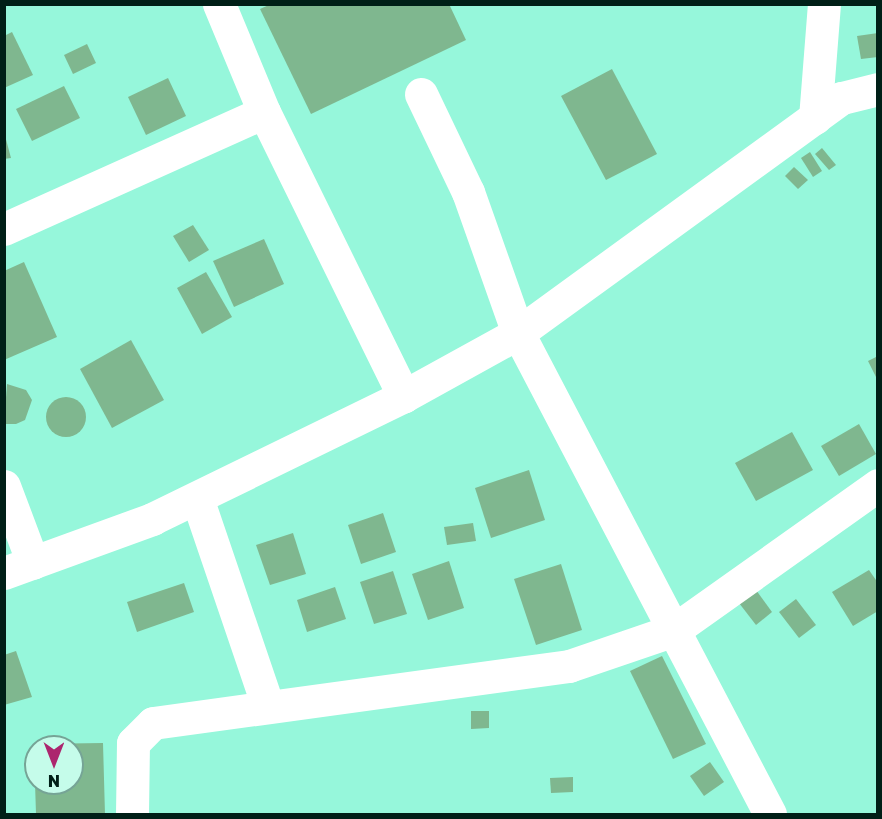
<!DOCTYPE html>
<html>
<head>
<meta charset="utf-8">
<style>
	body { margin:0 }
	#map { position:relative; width:882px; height:819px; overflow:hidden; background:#96f7db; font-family:"Golos Text",sans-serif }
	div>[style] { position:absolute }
	.building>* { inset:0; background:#7fb78f }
	.round { border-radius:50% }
	.street>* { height:33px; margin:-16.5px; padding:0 16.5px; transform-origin:16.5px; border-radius:16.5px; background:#fff }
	span { translate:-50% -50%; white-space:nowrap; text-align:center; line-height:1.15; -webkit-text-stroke:6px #c5fcea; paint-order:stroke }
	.frame { position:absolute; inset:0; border:6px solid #001f17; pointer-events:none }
	.north { position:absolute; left:24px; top:735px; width:60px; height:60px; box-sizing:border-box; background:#c5fcea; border:2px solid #76a496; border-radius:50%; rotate:180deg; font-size:16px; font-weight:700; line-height:24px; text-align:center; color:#001f17 }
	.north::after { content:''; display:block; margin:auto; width:21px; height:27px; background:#ac266e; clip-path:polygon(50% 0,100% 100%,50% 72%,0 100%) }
</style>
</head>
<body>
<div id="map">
	<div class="building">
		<div style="clip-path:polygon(271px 4px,449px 4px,466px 40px,311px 114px,260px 9px)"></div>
		<div style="clip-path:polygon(12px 32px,33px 75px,4px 88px,4px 36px)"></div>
		<div style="clip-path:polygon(878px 33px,878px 57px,861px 59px,857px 36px)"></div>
		<div style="clip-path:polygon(87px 44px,96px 63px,73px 74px,64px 55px)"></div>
		<div style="clip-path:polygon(612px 69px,657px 154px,606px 180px,561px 96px)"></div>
		<div style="clip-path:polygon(168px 78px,186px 116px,146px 135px,128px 97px)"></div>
		<div style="clip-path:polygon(64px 86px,80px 118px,32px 141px,16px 109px)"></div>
		<div style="clip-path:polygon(4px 132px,11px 158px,4px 159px)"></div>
		<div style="clip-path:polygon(822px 148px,836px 165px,829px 170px,815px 154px)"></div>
		<div style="clip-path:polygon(810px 152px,822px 171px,813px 177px,801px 158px)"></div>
		<div style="clip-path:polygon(794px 167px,808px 180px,798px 189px,785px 176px)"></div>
		<div style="clip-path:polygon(193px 225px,209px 250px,189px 262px,173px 236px)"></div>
		<div style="clip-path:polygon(264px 239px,284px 284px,234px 307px,213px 261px)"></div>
		<div style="clip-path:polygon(24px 262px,57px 337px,4px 360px,4px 271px)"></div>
		<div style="clip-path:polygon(206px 272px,232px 317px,202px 334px,177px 288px)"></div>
		<div style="clip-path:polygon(131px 340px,164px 400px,112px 428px,80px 369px)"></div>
		<div style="clip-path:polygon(878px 356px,878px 381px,868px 361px)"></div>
		<div style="clip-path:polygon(7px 384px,26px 390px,32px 400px,25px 420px,16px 424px,4px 424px)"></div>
		<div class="round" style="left:46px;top:397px;width:40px;height:40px"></div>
		<div style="clip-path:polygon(859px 424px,876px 454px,839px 476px,821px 446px)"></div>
		<div style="clip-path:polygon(792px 432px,813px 470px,756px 501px,735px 463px)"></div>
		<div style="clip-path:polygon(529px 470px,545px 520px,491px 538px,475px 488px)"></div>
		<div style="clip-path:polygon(383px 513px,396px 552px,361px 564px,348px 525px)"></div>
		<div style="clip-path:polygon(473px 523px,476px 541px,447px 545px,444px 527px)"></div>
		<div style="clip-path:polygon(293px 533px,306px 574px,270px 585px,256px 545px)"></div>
		<div style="clip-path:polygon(449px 561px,464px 608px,428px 620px,412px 574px)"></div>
		<div style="clip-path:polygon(561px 564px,582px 630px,536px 645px,514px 579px)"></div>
		<div style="clip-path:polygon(869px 570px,878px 583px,878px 611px,853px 626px,832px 592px)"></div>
		<div style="clip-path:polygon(393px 571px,407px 614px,374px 624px,360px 582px)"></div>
		<div style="clip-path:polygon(184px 583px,194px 612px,137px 632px,127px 602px)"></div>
		<div style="clip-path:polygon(335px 587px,346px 619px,307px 632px,297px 600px)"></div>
		<div style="clip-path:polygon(756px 590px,772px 612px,756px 625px,739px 603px)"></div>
		<div style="clip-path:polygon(796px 599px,816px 625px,799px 638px,779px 612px)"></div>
		<div style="clip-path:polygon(16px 651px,32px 697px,4px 705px,4px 655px)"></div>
		<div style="clip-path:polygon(662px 656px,706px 744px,673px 759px,630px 671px)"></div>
		<div style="clip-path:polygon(471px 711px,489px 711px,489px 728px,471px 729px)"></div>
		<div style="clip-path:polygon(103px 743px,105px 814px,36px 814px,35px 783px,72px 783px,72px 747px,36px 747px,34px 752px,34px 744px)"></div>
		<div style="clip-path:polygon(710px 762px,724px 782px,704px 796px,690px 776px)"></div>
		<div style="clip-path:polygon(573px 777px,573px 792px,551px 793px,550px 778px)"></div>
	</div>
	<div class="street">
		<div style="left:219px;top:4px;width:117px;rotate:67.4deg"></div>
		<div style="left:264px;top:112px;width:317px;rotate:63.8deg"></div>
		<div style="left:421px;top:94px;width:109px;rotate:64.4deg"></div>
		<div style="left:468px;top:192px;width:150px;rotate:70.5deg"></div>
		<div style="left:518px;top:333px;width:543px;rotate:62.35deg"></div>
		<div style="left:815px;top:118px;width:114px;rotate:-85.5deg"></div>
		<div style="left:4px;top:229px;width:285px;rotate:-24.2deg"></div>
		<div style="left:4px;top:486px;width:82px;rotate:69.4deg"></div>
		<div style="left:197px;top:498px;width:218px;rotate:71.2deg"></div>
		<div style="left:4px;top:573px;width:158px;rotate:-20deg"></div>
		<div style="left:152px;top:519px;width:280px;rotate:-26deg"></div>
		<div style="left:404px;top:396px;width:130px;rotate:-28.9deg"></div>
		<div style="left:518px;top:333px;width:400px;rotate:-36deg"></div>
		<div style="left:842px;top:98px;width:37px;rotate:-14deg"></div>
		<div style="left:132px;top:814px;width:71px;rotate:-89.2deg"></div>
		<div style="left:133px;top:743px;width:28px;rotate:-45deg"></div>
		<div style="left:153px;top:723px;width:420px;rotate:-7.8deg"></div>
		<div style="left:569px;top:666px;width:111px;rotate:-18.9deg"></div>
		<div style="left:674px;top:630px;width:250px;rotate:-35.4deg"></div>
	</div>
	<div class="frame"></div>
	<div class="north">N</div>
</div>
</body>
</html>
